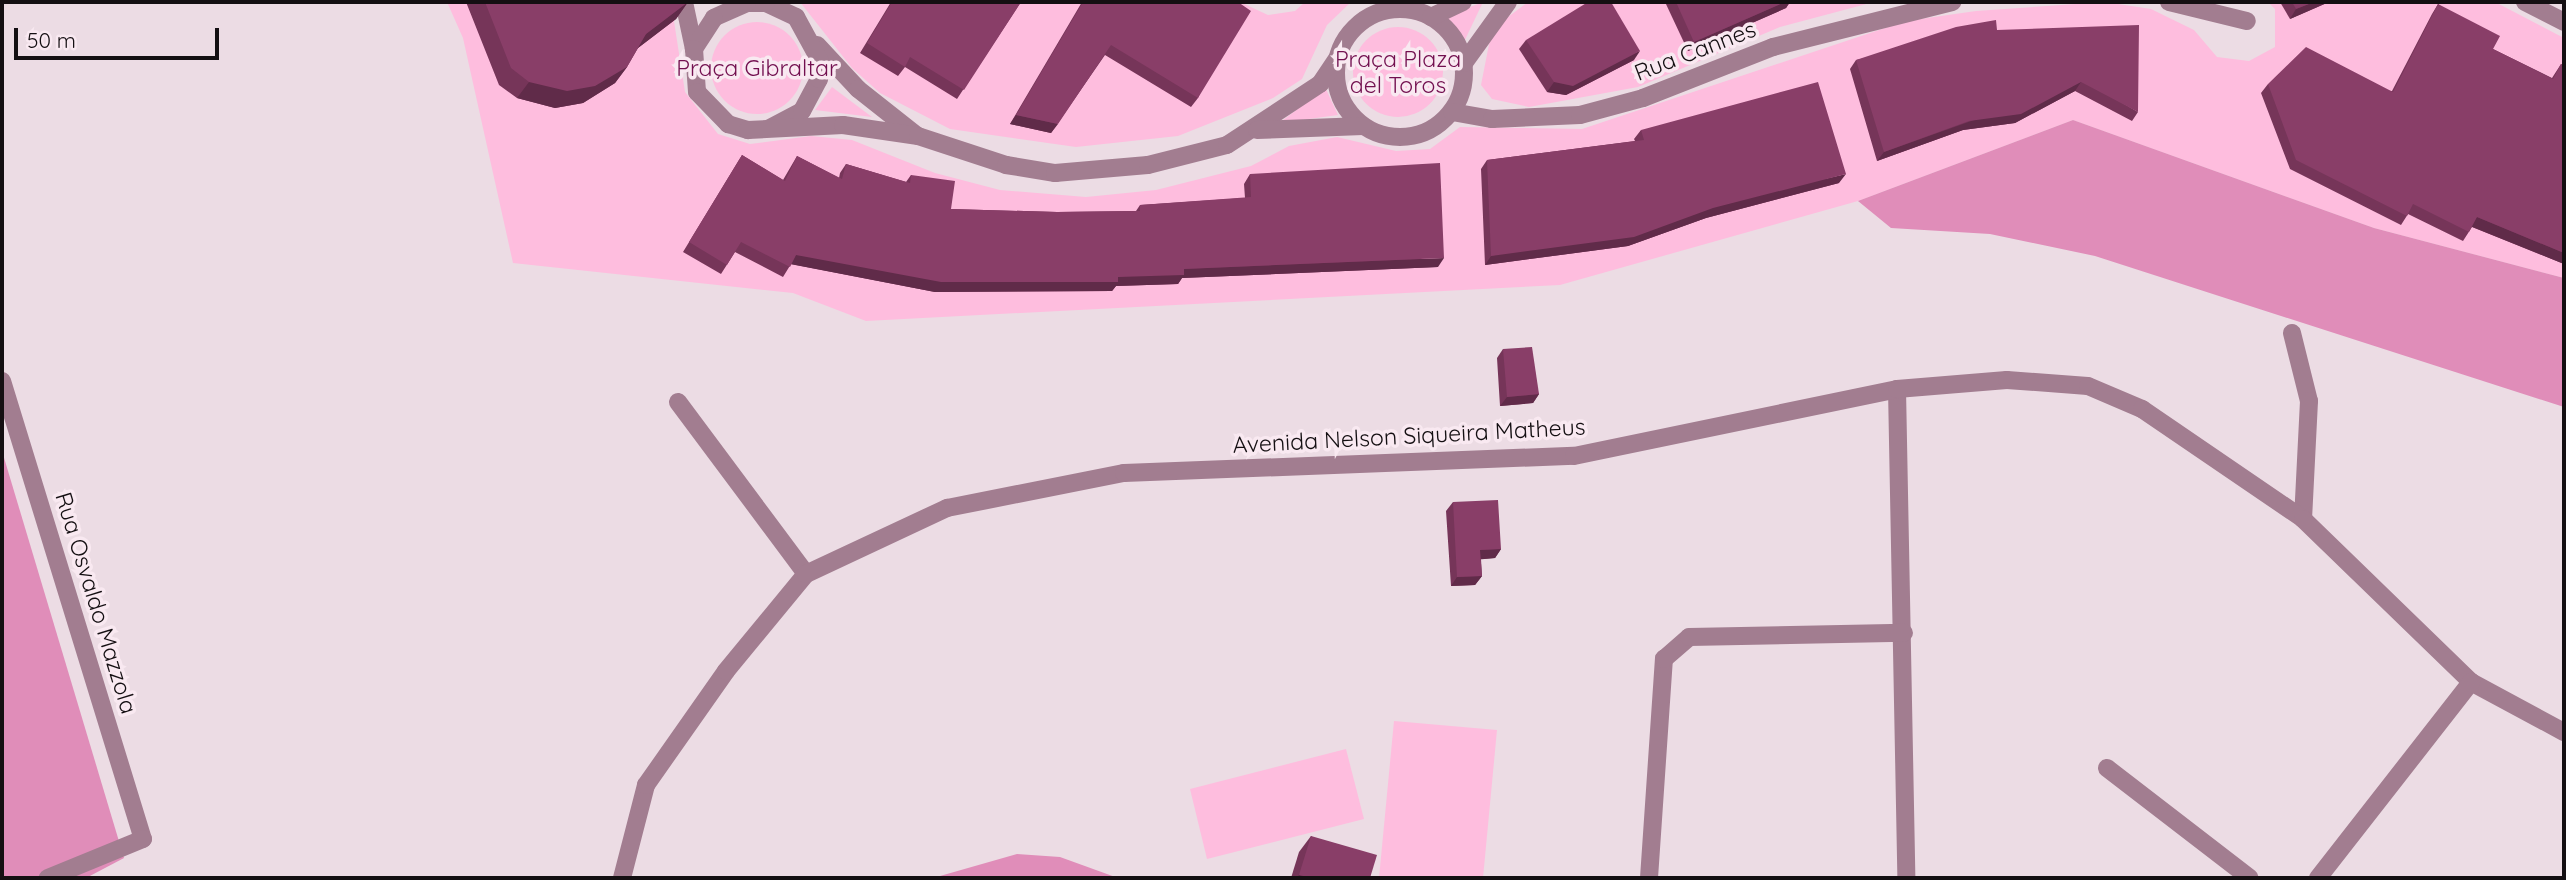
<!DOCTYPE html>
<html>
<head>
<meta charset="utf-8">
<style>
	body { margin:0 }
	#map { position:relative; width:2566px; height:880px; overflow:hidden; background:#ecdce4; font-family:Quicksand,sans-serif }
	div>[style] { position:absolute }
	.green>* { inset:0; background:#febdde }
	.round { border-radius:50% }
	.forest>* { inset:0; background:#e08db9 }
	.minor>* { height:18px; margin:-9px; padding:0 9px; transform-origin:9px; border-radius:9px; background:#a27d90 }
	.minor>.ring { margin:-9px; padding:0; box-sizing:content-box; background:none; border:18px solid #a27d90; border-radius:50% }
	.wall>* { inset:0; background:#763559 }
	.shaded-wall>* { inset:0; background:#602b49 }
	.building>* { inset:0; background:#893e68 }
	span { translate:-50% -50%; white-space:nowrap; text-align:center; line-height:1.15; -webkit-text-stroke:7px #f9e9f1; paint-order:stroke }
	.street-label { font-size:23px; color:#140f12 }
	.park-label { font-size:23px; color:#720f4f }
	.frame { position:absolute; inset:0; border:4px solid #140f12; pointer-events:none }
	.scale { position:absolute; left:14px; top:28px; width:205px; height:32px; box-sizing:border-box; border:4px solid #140f12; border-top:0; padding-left:9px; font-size:21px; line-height:24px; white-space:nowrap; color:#140f12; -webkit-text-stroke:5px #f9e9f1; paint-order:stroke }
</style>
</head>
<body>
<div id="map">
	<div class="green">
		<div style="clip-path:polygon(447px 2px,671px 2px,685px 92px,718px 134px,750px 144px,811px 136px,852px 140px,935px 173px,1000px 190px,1086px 197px,1156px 190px,1251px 166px,1289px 146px,1337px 137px,1396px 151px,1430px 149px,1460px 127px,1582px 129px,1906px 21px,1976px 11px,2105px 2px,2151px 9px,2194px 30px,2217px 57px,2249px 61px,2275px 47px,2275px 9px,2268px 2px,2495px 2px,2564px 38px,2564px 278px,2374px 228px,2073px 120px,1858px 201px,1560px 285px,866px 321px,793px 293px,513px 263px,463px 38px)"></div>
		<div style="clip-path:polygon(800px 2px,1240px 2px,1268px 15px,1295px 11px,1305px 2px,1351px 2px,1327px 25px,1302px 79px,1273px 98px,1178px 136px,1076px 147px,950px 129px,880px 93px,852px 68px)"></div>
		<div style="clip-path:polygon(1483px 2px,1463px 44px,1444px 17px)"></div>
		<div style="clip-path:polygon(1528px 2px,1874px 2px,1780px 27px,1638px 87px,1529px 107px,1492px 99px,1481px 85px,1492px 29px)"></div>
		<div class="round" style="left:711px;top:22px;width:92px;height:92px"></div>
		<div class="round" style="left:1353px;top:27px;width:90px;height:90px"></div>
		<div style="clip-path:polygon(832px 87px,872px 117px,815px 110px)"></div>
		<div style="clip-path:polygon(1325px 87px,1338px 115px,1279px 123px,1307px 102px)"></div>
		<div style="clip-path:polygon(1394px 721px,1497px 730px,1483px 878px,1379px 878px)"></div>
		<div style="clip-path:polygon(1346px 749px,1364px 819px,1207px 859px,1190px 789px)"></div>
	</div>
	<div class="forest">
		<div style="clip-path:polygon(2073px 120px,2374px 228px,2564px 278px,2564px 407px,2095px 256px,1990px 234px,1891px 228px,1858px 201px)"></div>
		<div style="clip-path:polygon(2px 451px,124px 858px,86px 878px,2px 878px)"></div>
		<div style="clip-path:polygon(1017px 854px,1060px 857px,1118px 878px,933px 878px)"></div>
	</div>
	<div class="minor">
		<div style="left:684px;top:2px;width:48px;rotate:78deg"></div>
		<div style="left:2169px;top:2px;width:80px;rotate:13.7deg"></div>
		<div style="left:2525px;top:2px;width:44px;rotate:27.1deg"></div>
		<div class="ring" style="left:1336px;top:9px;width:110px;height:110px"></div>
		<div style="left:1431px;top:17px;width:35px;rotate:-25deg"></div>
		<div style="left:817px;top:45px;width:60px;rotate:47deg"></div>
		<div style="left:858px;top:89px;width:73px;rotate:38.3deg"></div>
		<div style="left:1464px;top:63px;width:75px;rotate:-54.2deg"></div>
		<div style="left:1452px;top:112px;width:41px;rotate:9.9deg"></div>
		<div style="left:1492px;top:119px;width:88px;rotate:-2.6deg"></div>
		<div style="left:1580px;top:115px;width:65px;rotate:-15.1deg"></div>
		<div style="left:1643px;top:98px;width:140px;rotate:-21.4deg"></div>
		<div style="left:1773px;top:47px;width:185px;rotate:-14.1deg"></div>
		<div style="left:770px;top:128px;width:36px;rotate:-28deg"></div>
		<div style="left:802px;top:111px;width:36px;rotate:-62deg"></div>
		<div style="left:819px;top:79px;width:18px;rotate:-87deg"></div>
		<div style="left:820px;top:61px;width:50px;rotate:-118.6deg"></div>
		<div style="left:796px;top:17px;width:33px;rotate:-155deg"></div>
		<div style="left:766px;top:3px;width:19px;rotate:180deg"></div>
		<div style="left:747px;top:3px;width:36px;rotate:156deg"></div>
		<div style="left:714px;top:18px;width:37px;rotate:123deg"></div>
		<div style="left:694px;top:49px;width:43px;rotate:86deg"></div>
		<div style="left:697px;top:92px;width:45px;rotate:45.9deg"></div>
		<div style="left:728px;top:124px;width:21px;rotate:17deg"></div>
		<div style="left:748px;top:130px;width:95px;rotate:-3deg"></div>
		<div style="left:843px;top:125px;width:76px;rotate:8.3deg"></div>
		<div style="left:918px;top:136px;width:93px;rotate:18.2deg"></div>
		<div style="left:1006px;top:165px;width:50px;rotate:9.3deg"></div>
		<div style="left:1055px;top:173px;width:93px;rotate:-4.9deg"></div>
		<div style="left:1148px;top:165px;width:81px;rotate:-14.2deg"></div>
		<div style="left:1227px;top:145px;width:111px;rotate:-33.3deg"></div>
		<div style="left:1320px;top:84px;width:30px;rotate:-56deg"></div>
		<div style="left:1257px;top:130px;width:106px;rotate:-2.2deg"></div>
		<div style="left:2292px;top:333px;width:70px;rotate:76deg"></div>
		<div style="left:2309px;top:401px;width:118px;rotate:92.9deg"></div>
		<div style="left:2px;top:381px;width:479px;rotate:72.9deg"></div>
		<div style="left:143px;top:839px;width:103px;rotate:157.7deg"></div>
		<div style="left:1897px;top:389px;width:489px;rotate:88.9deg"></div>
		<div style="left:678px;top:402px;width:214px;rotate:53.3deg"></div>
		<div style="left:2107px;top:768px;width:180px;rotate:37.6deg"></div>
		<div style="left:622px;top:878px;width:96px;rotate:-75.5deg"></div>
		<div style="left:646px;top:785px;width:139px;rotate:-54.9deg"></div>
		<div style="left:726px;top:671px;width:126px;rotate:-50.5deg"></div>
		<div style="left:806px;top:574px;width:156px;rotate:-25.1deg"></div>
		<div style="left:947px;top:508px;width:180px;rotate:-11.2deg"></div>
		<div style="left:1124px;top:473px;width:450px;rotate:-2.2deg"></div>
		<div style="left:1574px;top:456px;width:330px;rotate:-11.7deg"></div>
		<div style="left:1897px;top:389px;width:110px;rotate:-4.7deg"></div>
		<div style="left:2007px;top:380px;width:81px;rotate:4.2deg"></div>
		<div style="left:2088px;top:386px;width:59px;rotate:23.1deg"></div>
		<div style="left:2142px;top:409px;width:195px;rotate:34.3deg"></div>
		<div style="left:2303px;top:519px;width:234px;rotate:44.1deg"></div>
		<div style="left:2471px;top:682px;width:106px;rotate:28.3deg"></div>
		<div style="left:1649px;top:878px;width:220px;rotate:-86.1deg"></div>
		<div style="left:1664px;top:659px;width:33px;rotate:-41deg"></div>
		<div style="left:1689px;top:637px;width:215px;rotate:-1.1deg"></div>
		<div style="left:2318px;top:878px;width:249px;rotate:-52deg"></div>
	</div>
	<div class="wall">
		<div style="clip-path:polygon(466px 2px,653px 3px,688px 2px,676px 19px,638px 48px,627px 67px,615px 83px,583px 103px,555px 108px,517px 98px,499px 85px)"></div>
		<div style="clip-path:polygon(891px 2px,1021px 2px,957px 99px,905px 67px,898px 76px,860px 53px)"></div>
		<div style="clip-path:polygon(1082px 2px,1238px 2px,1198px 98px,1191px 107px,1105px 55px,1051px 133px,1010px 124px)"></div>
		<div style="clip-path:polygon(1665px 2px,1790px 2px,1786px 8px,1688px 51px)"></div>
		<div style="clip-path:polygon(2280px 2px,2329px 2px,2290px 19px)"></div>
		<div style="clip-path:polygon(2438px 4px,2493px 49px,2552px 78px,2561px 64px,2564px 66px,2564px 264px,2472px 227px,2463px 241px,2408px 214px,2401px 225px,2290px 169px,2261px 93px,2268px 84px,2392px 91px,2432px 14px)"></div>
		<div style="clip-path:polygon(1997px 30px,2138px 112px,2132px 121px,2075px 91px,2015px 123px,1963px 130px,1877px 161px,1850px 69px,1856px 60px)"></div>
		<div style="clip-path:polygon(1526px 40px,1634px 60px,1566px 95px,1547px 92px,1519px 49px)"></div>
		<div style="clip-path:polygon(1641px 130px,1839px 183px,1706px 218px,1628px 246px,1485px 265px,1481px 169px,1487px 160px,1635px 141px,1634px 139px)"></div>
		<div style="clip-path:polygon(742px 155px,783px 180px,797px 156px,839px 178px,840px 173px,846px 164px,906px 182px,911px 175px,951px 209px,1057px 212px,1136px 211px,1140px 205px,1245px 198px,1244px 184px,1250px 174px,1438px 267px,1182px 278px,1178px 284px,1116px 286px,1112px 291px,935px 292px,791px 264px,783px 277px,735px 252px,721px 274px,683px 252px)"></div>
		<div style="clip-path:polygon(1503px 349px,1539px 394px,1533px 403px,1500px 406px,1497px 358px)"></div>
		<div style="clip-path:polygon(1453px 502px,1501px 549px,1495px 558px,1481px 559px,1482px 576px,1475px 585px,1451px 586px,1446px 511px)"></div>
		<div style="clip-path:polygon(1311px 836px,1370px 878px,1291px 878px,1299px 852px)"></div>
	</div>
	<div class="shaded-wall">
		<div style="clip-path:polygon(688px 2px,676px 19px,634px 51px,646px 34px)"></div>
		<div style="clip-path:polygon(1785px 2px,1790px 2px,1786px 8px,1688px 51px,1694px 42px)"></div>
		<div style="clip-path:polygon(2314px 2px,2329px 2px,2290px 19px,2296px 9px)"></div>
		<div style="clip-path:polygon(1640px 51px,1634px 60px,1566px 95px,1547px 92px,1554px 82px)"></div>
		<div style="clip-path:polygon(627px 67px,615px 83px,583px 103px,555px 108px,517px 98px,529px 82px)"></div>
		<div style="clip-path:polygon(2081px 82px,2075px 91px,2015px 123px,1963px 130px,1877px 161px,1884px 152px)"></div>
		<div style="clip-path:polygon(1016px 115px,1058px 124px,1051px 133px,1010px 124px)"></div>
		<div style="clip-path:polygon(1846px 174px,1839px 183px,1706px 218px,1628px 246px,1485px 265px,1491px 256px)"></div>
		<div style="clip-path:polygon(2477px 217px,2564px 253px,2564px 264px,2470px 226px)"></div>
		<div style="clip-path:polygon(796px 255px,1118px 277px,1184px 269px,1444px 258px,1438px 267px,1182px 278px,1178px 284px,1116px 286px,1112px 291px,935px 292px,790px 264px)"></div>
		<div style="clip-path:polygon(1539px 394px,1533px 403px,1500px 406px,1507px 397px)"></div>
		<div style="clip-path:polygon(1501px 549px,1495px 558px,1474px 560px,1480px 550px)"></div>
		<div style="clip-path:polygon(1482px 576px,1475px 585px,1451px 586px,1457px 577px)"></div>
		<div style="clip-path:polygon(1299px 875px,1312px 878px,1297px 878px)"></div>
	</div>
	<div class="building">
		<div style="clip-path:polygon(485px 2px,653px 3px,688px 2px,646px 34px,627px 67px,595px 86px,567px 91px,529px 82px,511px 68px)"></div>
		<div style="clip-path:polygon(892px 2px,1021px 2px,964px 90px,910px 57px,905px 67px,867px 43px)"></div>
		<div style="clip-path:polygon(1083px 2px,1238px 2px,1251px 11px,1198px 98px,1111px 45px,1058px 124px,1016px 115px)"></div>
		<div style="clip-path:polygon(1588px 2px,1611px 2px,1640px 51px,1573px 86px,1554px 82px,1526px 40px)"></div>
		<div style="clip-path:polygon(1676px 2px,1785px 2px,1694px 42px)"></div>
		<div style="clip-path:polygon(2292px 2px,2314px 2px,2296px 9px)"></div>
		<div style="clip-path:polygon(2438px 4px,2500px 36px,2493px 49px,2553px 79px,2561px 64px,2564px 66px,2564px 253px,2477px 217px,2469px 232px,2413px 204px,2407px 216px,2296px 160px,2268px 84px,2306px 47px,2393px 92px)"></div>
		<div style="clip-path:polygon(1996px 20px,1997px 30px,2139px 25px,2138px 112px,2081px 82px,2021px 114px,1969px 121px,1884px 152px,1856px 60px,1956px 27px)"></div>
		<div style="clip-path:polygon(1818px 82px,1846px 174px,1713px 208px,1634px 237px,1491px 256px,1487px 160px,1644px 140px,1641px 130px)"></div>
		<div style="clip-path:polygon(742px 155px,785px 181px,797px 156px,842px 179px,846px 164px,910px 183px,911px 175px,955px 181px,951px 209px,1057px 212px,1140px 211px,1140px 205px,1251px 197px,1250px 174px,1440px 163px,1444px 258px,1184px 269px,1184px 275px,1118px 277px,1118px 282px,941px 282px,796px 255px,790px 267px,741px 242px,727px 265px,689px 242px)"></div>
		<div style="clip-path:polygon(1532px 347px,1539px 394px,1507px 397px,1503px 349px)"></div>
		<div style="clip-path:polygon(1498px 500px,1501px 549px,1480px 550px,1482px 576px,1457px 577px,1453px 502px)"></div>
		<div style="clip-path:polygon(1311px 836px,1377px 855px,1370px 878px,1312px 878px,1299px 875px)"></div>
	</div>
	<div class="street-label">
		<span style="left:1695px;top:51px;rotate:-21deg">Rua Cannes</span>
		<span style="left:1409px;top:436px;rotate:-3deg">Avenida Nelson Siqueira Matheus</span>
		<span style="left:96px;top:603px;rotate:73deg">Rua Osvaldo Mazzola</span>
	</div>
	<div class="park-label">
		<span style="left:1398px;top:72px">Praça Plaza<br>del Toros</span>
		<span style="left:757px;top:68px">Praça Gibraltar</span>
	</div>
	<div class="frame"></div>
	<div class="scale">50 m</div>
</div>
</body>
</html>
